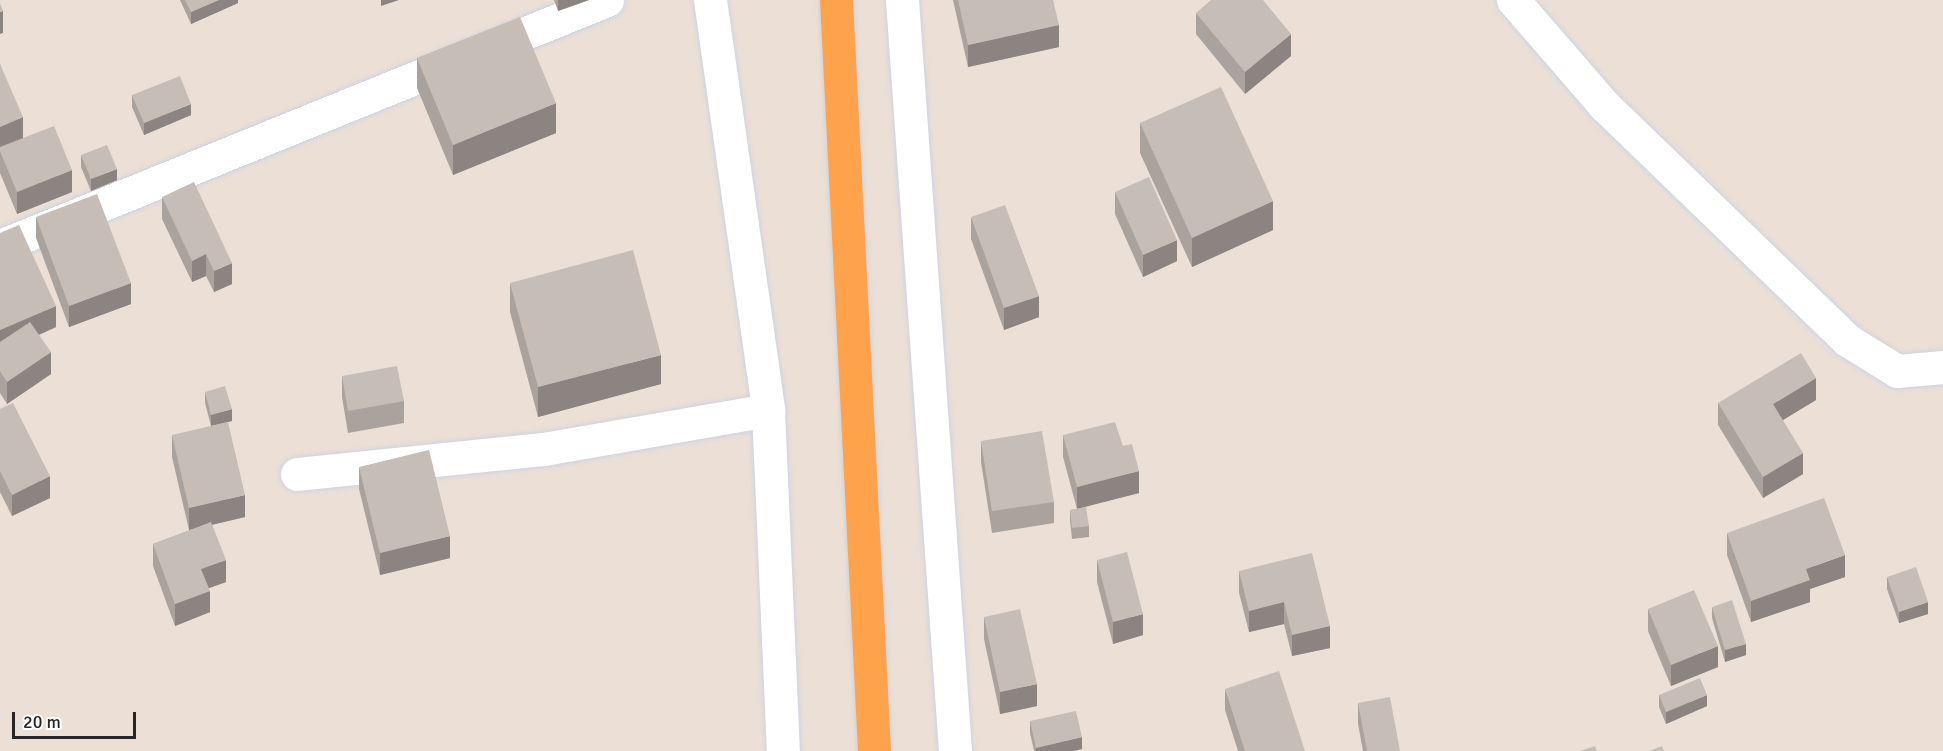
<!DOCTYPE html>
<html>
<head>
<meta charset="utf-8">
<style>
	body { margin:0 }
	#map { position:relative; width:1943px; height:751px; overflow:hidden; background:#ece0d6; font-family:Signika,sans-serif }
	div>[style] { position:absolute }
	.roads { filter:drop-shadow(0 0 2px #ccd3e2) drop-shadow(0 0 2px #ccd3e2) }
	.minor>* { height:33px; margin:-16.5px; padding:0 16.5px; transform-origin:16.5px; border-radius:16.5px; background:#fff }
	.trunk>* { height:33px; margin:-16.5px; padding:0 16.5px; transform-origin:16.5px; border-radius:16.5px; background:#fea34c }
	.wall>* { inset:0; background:#aaa39d }
	.shaded-wall>* { inset:0; background:#8b8480 }
	.building>* { inset:0; background:#c6bdb7 }
	span { translate:-50% -50%; white-space:nowrap; text-align:center; line-height:1.15; -webkit-text-stroke:5px #fff; paint-order:stroke }
	.scale { position:absolute; left:12px; top:712px; width:124px; height:27px; box-sizing:border-box; border:3px solid #272727; border-top:0; padding-left:8px; font-size:18px; line-height:21px; white-space:nowrap; color:#272727; -webkit-text-stroke:4px #fff; paint-order:stroke }
</style>
</head>
<body>
<div id="map">
	<div class="roads">
		<div class="minor">
			<div style="left:710px;top:0;width:414px;rotate:81.9deg"></div>
			<div style="left:768px;top:410px;width:341px;rotate:87.5deg"></div>
			<div style="left:902px;top:0;width:753px;rotate:85.96deg"></div>
			<div style="left:1513px;top:0;width:139px;rotate:49.1deg"></div>
			<div style="left:1604px;top:105px;width:338px;rotate:44deg"></div>
			<div style="left:1847px;top:340px;width:59px;rotate:31.8deg"></div>
			<div style="left:1897px;top:371px;width:46px;rotate:-5deg"></div>
			<div style="left:0;top:246px;width:655px;rotate:-22.06deg"></div>
			<div style="left:297px;top:474px;width:248px;rotate:-5.8deg"></div>
			<div style="left:544px;top:449px;width:227px;rotate:-9.9deg"></div>
		</div>
		<div class="trunk">
			<div style="left:836px;top:0;width:752px;rotate:87.1deg"></div>
		</div>
	</div>
	<div class="wall">
		<div style="clip-path:polygon(180px 0,238px 0,238px 3px,191px 24px)"></div>
		<div style="clip-path:polygon(554px 0,589px 0,558px 11px)"></div>
		<div style="clip-path:polygon(953px 0,1053px 0,1059px 47px,968px 67px)"></div>
		<div style="clip-path:polygon(1196px 13px,1291px 56px,1245px 94px,1196px 34px)"></div>
		<div style="clip-path:polygon(417px 58px,556px 133px,453px 175px,417px 88px)"></div>
		<div style="clip-path:polygon(0 64px,23px 138px,72px 192px,17px 214px,0 173px)"></div>
		<div style="clip-path:polygon(132px 95px,191px 115px,144px 135px,132px 107px)"></div>
		<div style="clip-path:polygon(1140px 123px,1273px 230px,1192px 267px,1140px 153px)"></div>
		<div style="clip-path:polygon(81px 155px,117px 180px,91px 191px,81px 167px)"></div>
		<div style="clip-path:polygon(1115px 192px,1177px 261px,1143px 277px,1115px 214px)"></div>
		<div style="clip-path:polygon(162px 197px,232px 284px,214px 292px,206px 276px,192px 282px,162px 219px)"></div>
		<div style="clip-path:polygon(36px 217px,131px 304px,69px 327px,36px 238px)"></div>
		<div style="clip-path:polygon(971px 217px,1039px 317px,1004px 330px,971px 239px)"></div>
		<div style="clip-path:polygon(0 233px,56px 327px,39px 335px,51px 374px,7px 404px,0 393px)"></div>
		<div style="clip-path:polygon(510px 283px,661px 384px,538px 417px,510px 312px)"></div>
		<div style="clip-path:polygon(342px 376px,404px 401px,404px 423px,348px 433px,342px 397px)"></div>
		<div style="clip-path:polygon(205px 392px,232px 421px,211px 426px,205px 403px)"></div>
		<div style="clip-path:polygon(1816px 400px,1783px 420px,1803px 474px,1763px 498px,1718px 425px,1718px 403px)"></div>
		<div style="clip-path:polygon(0 409px,50px 498px,12px 516px,0 492px)"></div>
		<div style="clip-path:polygon(172px 435px,245px 517px,212px 525px,226px 582px,209px 588px,210px 612px,175px 626px,153px 566px,153px 544px,193px 529px,189px 530px,172px 457px)"></div>
		<div style="clip-path:polygon(1063px 435px,1123px 446px,1139px 493px,1079px 508px,1089px 526px,1089px 537px,1072px 539px,1070px 521px,1070px 510px,1077px 509px,1063px 457px)"></div>
		<div style="clip-path:polygon(981px 441px,1054px 502px,1054px 523px,992px 533px,981px 462px)"></div>
		<div style="clip-path:polygon(359px 467px,450px 558px,380px 575px,359px 489px)"></div>
		<div style="clip-path:polygon(1727px 533px,1845px 577px,1810px 589px,1810px 602px,1751px 622px,1727px 555px)"></div>
		<div style="clip-path:polygon(1097px 560px,1143px 635px,1113px 644px,1097px 582px)"></div>
		<div style="clip-path:polygon(1239px 571px,1330px 626px,1330px 648px,1292px 656px,1284px 624px,1249px 632px,1239px 593px)"></div>
		<div style="clip-path:polygon(1887px 577px,1928px 614px,1899px 623px,1887px 589px)"></div>
		<div style="clip-path:polygon(1712px 607px,1746px 655px,1725px 662px,1712px 618px)"></div>
		<div style="clip-path:polygon(1648px 609px,1718px 667px,1671px 686px,1648px 631px)"></div>
		<div style="clip-path:polygon(984px 617px,1037px 706px,1000px 714px,984px 639px)"></div>
		<div style="clip-path:polygon(1225px 689px,1305px 751px,1238px 751px,1225px 710px)"></div>
		<div style="clip-path:polygon(1659px 695px,1707px 706px,1666px 724px,1659px 707px)"></div>
		<div style="clip-path:polygon(1358px 703px,1400px 751px,1363px 751px,1358px 724px)"></div>
		<div style="clip-path:polygon(1030px 721px,1082px 749px,1073px 751px,1034px 751px,1030px 733px)"></div>
	</div>
	<div class="shaded-wall">
		<div style="clip-path:polygon(219px 0,238px 0,238px 3px,191px 24px,191px 12px)"></div>
		<div style="clip-path:polygon(381px 0,399px 0,381px 6px)"></div>
		<div style="clip-path:polygon(558px 0,589px 0,558px 11px)"></div>
		<div style="clip-path:polygon(3px 11px,3px 33px,0 34px,0 12px)"></div>
		<div style="clip-path:polygon(1059px 25px,1059px 47px,968px 67px,968px 45px)"></div>
		<div style="clip-path:polygon(1291px 34px,1291px 56px,1245px 94px,1245px 72px)"></div>
		<div style="clip-path:polygon(556px 103px,556px 133px,453px 175px,453px 145px)"></div>
		<div style="clip-path:polygon(191px 104px,191px 115px,144px 135px,144px 123px)"></div>
		<div style="clip-path:polygon(23px 117px,23px 139px,0 149px,0 127px)"></div>
		<div style="clip-path:polygon(117px 169px,117px 180px,91px 191px,91px 179px)"></div>
		<div style="clip-path:polygon(72px 170px,72px 192px,17px 214px,17px 192px)"></div>
		<div style="clip-path:polygon(1273px 201px,1273px 230px,1192px 267px,1192px 238px)"></div>
		<div style="clip-path:polygon(1177px 240px,1177px 261px,1143px 277px,1143px 255px)"></div>
		<div style="clip-path:polygon(206px 254px,206px 276px,192px 282px,192px 261px)"></div>
		<div style="clip-path:polygon(232px 263px,232px 284px,214px 292px,214px 271px)"></div>
		<div style="clip-path:polygon(131px 283px,131px 304px,69px 327px,69px 306px)"></div>
		<div style="clip-path:polygon(1039px 296px,1039px 317px,1004px 330px,1004px 308px)"></div>
		<div style="clip-path:polygon(56px 306px,56px 327px,0 352px,0 330px)"></div>
		<div style="clip-path:polygon(51px 352px,51px 374px,7px 404px,7px 382px)"></div>
		<div style="clip-path:polygon(661px 355px,661px 384px,538px 417px,538px 387px)"></div>
		<div style="clip-path:polygon(1816px 378px,1816px 400px,1773px 426px,1773px 404px)"></div>
		<div style="clip-path:polygon(232px 409px,232px 421px,211px 426px,211px 415px)"></div>
		<div style="clip-path:polygon(1803px 453px,1803px 474px,1763px 498px,1763px 477px)"></div>
		<div style="clip-path:polygon(1139px 471px,1139px 493px,1077px 509px,1077px 487px)"></div>
		<div style="clip-path:polygon(50px 476px,50px 498px,12px 516px,12px 495px)"></div>
		<div style="clip-path:polygon(245px 495px,245px 517px,189px 530px,189px 508px)"></div>
		<div style="clip-path:polygon(450px 536px,450px 558px,380px 575px,380px 553px)"></div>
		<div style="clip-path:polygon(1845px 555px,1845px 577px,1810px 589px,1810px 602px,1751px 622px,1751px 601px,1806px 569px)"></div>
		<div style="clip-path:polygon(226px 560px,226px 582px,201px 591px,201px 569px)"></div>
		<div style="clip-path:polygon(210px 591px,210px 612px,175px 626px,175px 604px)"></div>
		<div style="clip-path:polygon(1284px 602px,1284px 624px,1249px 632px,1249px 611px)"></div>
		<div style="clip-path:polygon(1928px 602px,1928px 614px,1899px 623px,1899px 612px)"></div>
		<div style="clip-path:polygon(1143px 614px,1143px 635px,1113px 644px,1113px 622px)"></div>
		<div style="clip-path:polygon(1330px 626px,1330px 648px,1292px 656px,1292px 635px)"></div>
		<div style="clip-path:polygon(1746px 644px,1746px 655px,1725px 662px,1725px 650px)"></div>
		<div style="clip-path:polygon(1718px 646px,1718px 667px,1671px 686px,1671px 665px)"></div>
		<div style="clip-path:polygon(1037px 684px,1037px 706px,1000px 714px,1000px 692px)"></div>
		<div style="clip-path:polygon(1707px 695px,1707px 706px,1666px 724px,1666px 712px)"></div>
		<div style="clip-path:polygon(1082px 737px,1082px 749px,1073px 751px,1036px 751px,1036px 748px)"></div>
	</div>
	<div class="building">
		<div style="clip-path:polygon(185px 0,219px 0,191px 12px)"></div>
		<div style="clip-path:polygon(958px 0,1053px 0,1059px 25px,968px 45px)"></div>
		<div style="clip-path:polygon(1211px 0,1263px 0,1291px 34px,1245px 72px,1196px 13px)"></div>
		<div style="clip-path:polygon(0 3px,3px 11px,0 12px)"></div>
		<div style="clip-path:polygon(520px 17px,556px 103px,453px 145px,417px 58px)"></div>
		<div style="clip-path:polygon(0 64px,23px 117px,0 127px)"></div>
		<div style="clip-path:polygon(180px 76px,191px 104px,144px 123px,132px 95px)"></div>
		<div style="clip-path:polygon(1221px 87px,1273px 201px,1192px 238px,1140px 123px)"></div>
		<div style="clip-path:polygon(54px 126px,72px 170px,17px 192px,0 151px,0 147px)"></div>
		<div style="clip-path:polygon(107px 145px,117px 169px,91px 179px,81px 155px)"></div>
		<div style="clip-path:polygon(1149px 177px,1177px 240px,1143px 255px,1115px 192px)"></div>
		<div style="clip-path:polygon(194px 182px,232px 263px,214px 271px,206px 254px,192px 261px,162px 197px)"></div>
		<div style="clip-path:polygon(97px 194px,131px 283px,69px 306px,36px 217px)"></div>
		<div style="clip-path:polygon(1005px 205px,1039px 296px,1004px 308px,971px 217px)"></div>
		<div style="clip-path:polygon(19px 225px,56px 306px,0 330px,0 233px)"></div>
		<div style="clip-path:polygon(633px 250px,661px 355px,538px 387px,510px 283px)"></div>
		<div style="clip-path:polygon(30px 322px,51px 352px,7px 382px,0 371px,0 342px)"></div>
		<div style="clip-path:polygon(1801px 353px,1816px 378px,1773px 404px,1803px 453px,1763px 477px,1718px 403px)"></div>
		<div style="clip-path:polygon(397px 366px,404px 401px,348px 411px,342px 376px)"></div>
		<div style="clip-path:polygon(225px 386px,232px 409px,211px 415px,205px 392px)"></div>
		<div style="clip-path:polygon(13px 403px,50px 476px,12px 495px,0 471px,0 409px)"></div>
		<div style="clip-path:polygon(228px 422px,245px 495px,189px 508px,172px 435px)"></div>
		<div style="clip-path:polygon(1115px 422px,1123px 446px,1132px 444px,1139px 471px,1077px 487px,1063px 435px)"></div>
		<div style="clip-path:polygon(1042px 431px,1054px 502px,992px 511px,981px 441px)"></div>
		<div style="clip-path:polygon(429px 450px,450px 536px,380px 553px,359px 467px)"></div>
		<div style="clip-path:polygon(1824px 498px,1845px 555px,1806px 569px,1810px 580px,1751px 601px,1727px 533px)"></div>
		<div style="clip-path:polygon(1086px 507px,1089px 526px,1072px 528px,1070px 510px)"></div>
		<div style="clip-path:polygon(211px 522px,226px 560px,201px 569px,210px 591px,175px 604px,153px 544px)"></div>
		<div style="clip-path:polygon(1127px 552px,1143px 614px,1113px 622px,1097px 560px)"></div>
		<div style="clip-path:polygon(1312px 553px,1330px 626px,1292px 635px,1284px 602px,1249px 611px,1239px 571px)"></div>
		<div style="clip-path:polygon(1916px 567px,1928px 602px,1899px 612px,1887px 577px)"></div>
		<div style="clip-path:polygon(1694px 590px,1718px 646px,1671px 665px,1648px 609px)"></div>
		<div style="clip-path:polygon(1732px 600px,1746px 644px,1725px 650px,1712px 607px)"></div>
		<div style="clip-path:polygon(1020px 609px,1037px 684px,1000px 692px,984px 617px)"></div>
		<div style="clip-path:polygon(1279px 671px,1305px 751px,1245px 751px,1225px 689px)"></div>
		<div style="clip-path:polygon(1700px 678px,1707px 695px,1666px 712px,1659px 695px)"></div>
		<div style="clip-path:polygon(1390px 697px,1400px 751px,1367px 751px,1358px 703px)"></div>
		<div style="clip-path:polygon(1076px 711px,1082px 737px,1036px 748px,1030px 721px)"></div>
		<div style="clip-path:polygon(1595px 746px,1597px 751px,1580px 751px)"></div>
		<div style="clip-path:polygon(1662px 746px,1664px 751px,1649px 751px)"></div>
	</div>
	<div class="scale">20 m</div>
</div>
</body>
</html>
